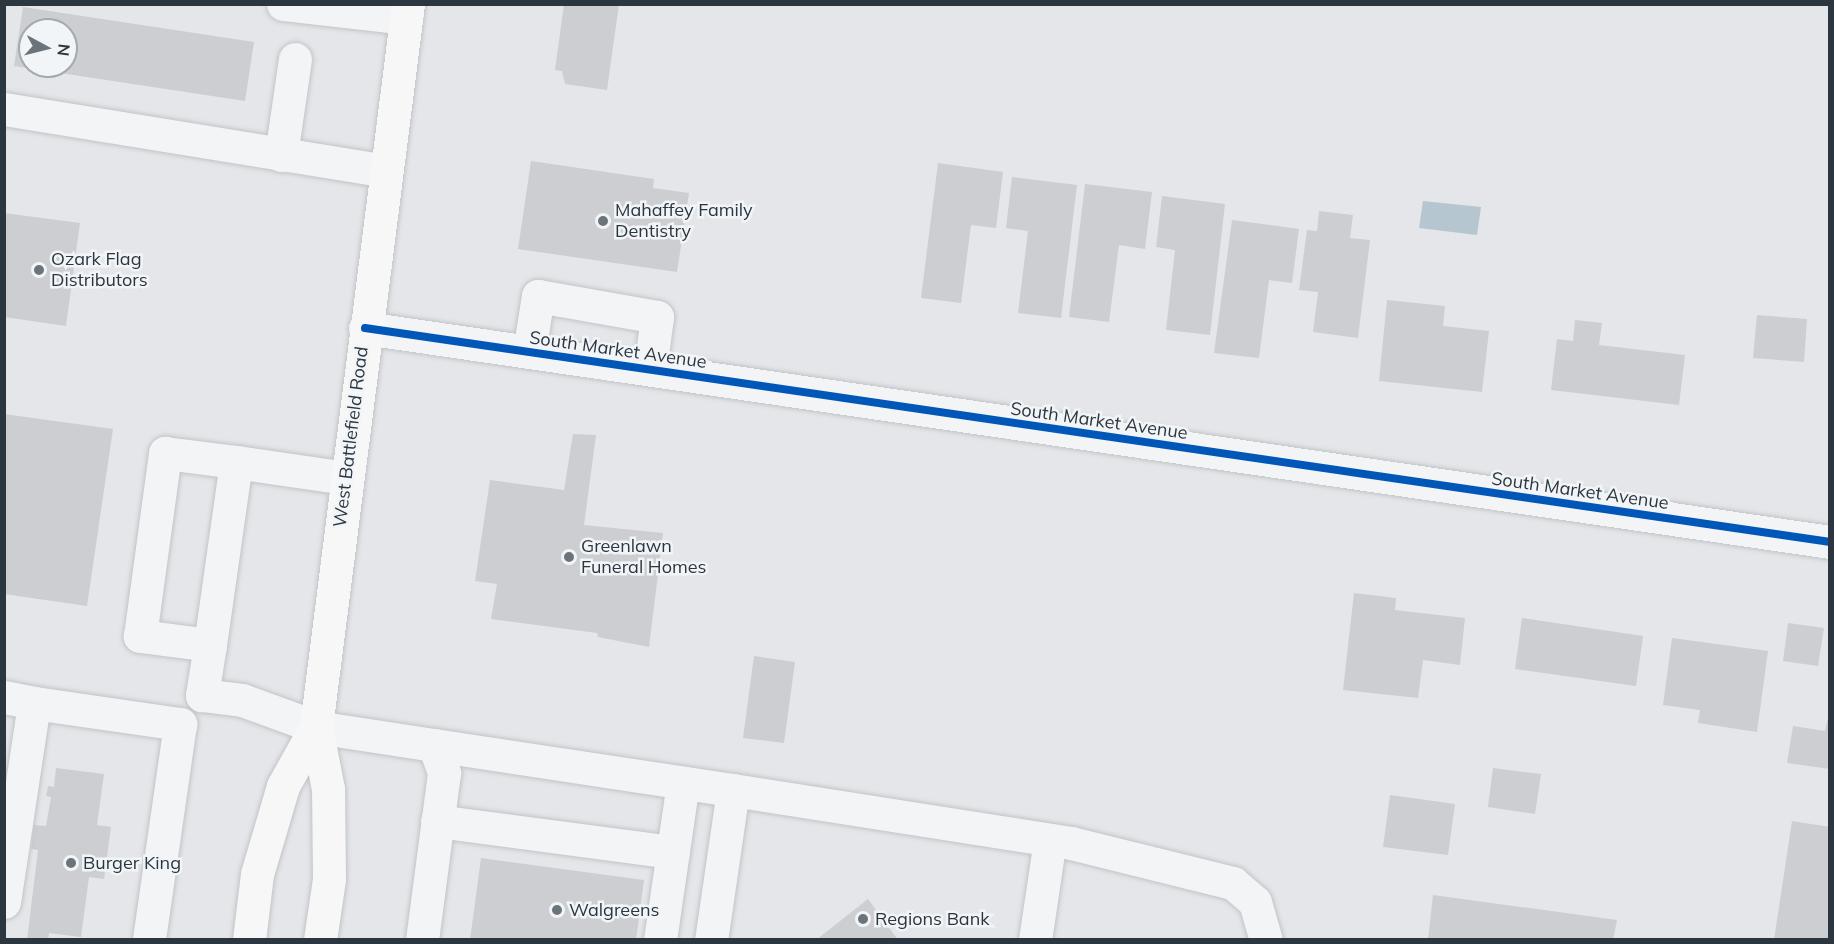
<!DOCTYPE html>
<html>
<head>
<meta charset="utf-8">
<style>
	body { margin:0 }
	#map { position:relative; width:1834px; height:944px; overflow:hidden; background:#e4e6e9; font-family:Mulish,sans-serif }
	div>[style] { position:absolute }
	.water>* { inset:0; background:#b5c6d0 }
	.building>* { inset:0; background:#ccced1 }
	.roads { filter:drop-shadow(0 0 2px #c2c4c7) drop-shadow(0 0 2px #c2c4c7) }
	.minor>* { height:33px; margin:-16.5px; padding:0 16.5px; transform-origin:16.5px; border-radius:16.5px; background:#f3f4f5 }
	.major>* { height:33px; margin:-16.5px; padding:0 16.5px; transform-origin:16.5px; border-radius:16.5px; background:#f7f7f7 }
	.cycleway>* { height:8px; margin:-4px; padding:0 4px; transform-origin:4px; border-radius:4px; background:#0057b8 }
	.dots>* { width:16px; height:16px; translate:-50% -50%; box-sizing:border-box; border:3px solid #f2f5f7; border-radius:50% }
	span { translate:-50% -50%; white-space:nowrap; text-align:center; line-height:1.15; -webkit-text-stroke:5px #f2f5f7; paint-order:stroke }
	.poi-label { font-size:18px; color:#2c3640 }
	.left { translate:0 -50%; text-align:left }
	.street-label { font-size:18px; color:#2c3640 }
	.frame { position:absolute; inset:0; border:6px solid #2c3640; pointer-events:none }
	.north { position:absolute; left:18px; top:18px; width:60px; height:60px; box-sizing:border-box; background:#f2f5f7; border:2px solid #a3a9ae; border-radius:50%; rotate:97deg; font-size:16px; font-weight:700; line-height:24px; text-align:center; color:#2c3640 }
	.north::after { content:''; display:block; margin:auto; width:21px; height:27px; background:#6c747b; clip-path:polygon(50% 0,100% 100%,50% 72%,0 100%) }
</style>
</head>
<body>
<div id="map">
	<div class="water">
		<div style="clip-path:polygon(1423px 201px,1481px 207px,1477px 235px,1419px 228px)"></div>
	</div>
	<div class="building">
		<div style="clip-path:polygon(564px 4px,619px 4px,607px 90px,565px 84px,562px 71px,555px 70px)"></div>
		<div style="clip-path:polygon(evenodd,23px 7px,254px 42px,245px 101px,14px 66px,23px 7px,30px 30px,66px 30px,66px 66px,30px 66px,30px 30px)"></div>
		<div style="clip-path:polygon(531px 161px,654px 179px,653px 188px,689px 193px,677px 272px,518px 249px)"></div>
		<div style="clip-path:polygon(938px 163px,1003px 172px,996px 228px,971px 225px,961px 303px,921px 298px)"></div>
		<div style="clip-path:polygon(1012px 177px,1077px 185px,1061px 318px,1018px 313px,1028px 231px,1006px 228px)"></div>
		<div style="clip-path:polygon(1085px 184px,1152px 192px,1145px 249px,1119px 245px,1109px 322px,1069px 317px)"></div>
		<div style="clip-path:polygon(1162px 196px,1225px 204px,1210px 335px,1166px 330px,1175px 250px,1156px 247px)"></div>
		<div style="clip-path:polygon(1319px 211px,1353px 215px,1350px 238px,1370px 240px,1358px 338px,1313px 332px,1318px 292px,1299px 290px,1307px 230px,1317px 231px)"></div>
		<div style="clip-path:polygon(4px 213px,80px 223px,66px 326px,4px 317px)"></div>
		<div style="clip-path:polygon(1232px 220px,1299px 229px,1292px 283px,1269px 280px,1259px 358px,1214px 353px)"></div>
		<div style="clip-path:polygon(1387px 300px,1445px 306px,1443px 326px,1489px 331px,1482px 392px,1379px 381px)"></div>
		<div style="clip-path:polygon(1757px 315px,1807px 319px,1804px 362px,1753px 358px)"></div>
		<div style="clip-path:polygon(1575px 320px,1602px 323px,1599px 345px,1685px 355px,1679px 405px,1551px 390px,1557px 339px,1573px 341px)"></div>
		<div style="clip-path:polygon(4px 414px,113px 429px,87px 606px,4px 594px)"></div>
		<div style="clip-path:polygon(573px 434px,596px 435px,584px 525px,663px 533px,649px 647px,598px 637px,597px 633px,491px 619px,497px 584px,475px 581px,490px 480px,564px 490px)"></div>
		<div style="clip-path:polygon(1354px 593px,1396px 598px,1395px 610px,1465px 618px,1460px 665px,1423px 660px,1418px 698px,1343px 690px)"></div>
		<div style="clip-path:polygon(1522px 618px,1643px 636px,1636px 686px,1515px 669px)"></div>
		<div style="clip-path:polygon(1788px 623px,1824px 628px,1818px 666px,1783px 661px)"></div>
		<div style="clip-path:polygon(1672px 638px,1768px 651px,1757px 732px,1698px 723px,1700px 710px,1663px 705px)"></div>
		<div style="clip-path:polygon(754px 656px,795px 662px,784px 743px,743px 738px)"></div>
		<div style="clip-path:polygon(1830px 709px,1830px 769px,1787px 763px,1793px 726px,1825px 731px)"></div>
		<div style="clip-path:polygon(56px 768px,104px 774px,97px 825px,111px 827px,104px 879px,89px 877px,81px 937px,49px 933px,48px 940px,27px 940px,38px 850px,31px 849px,34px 825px,46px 826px,51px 797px,46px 796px,48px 786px,54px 787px)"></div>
		<div style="clip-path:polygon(1493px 768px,1541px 774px,1535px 814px,1488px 807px)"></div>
		<div style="clip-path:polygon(1390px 795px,1455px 804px,1448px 855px,1383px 847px)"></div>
		<div style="clip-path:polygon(1792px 821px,1830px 827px,1830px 940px,1774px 940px)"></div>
		<div style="clip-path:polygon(481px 858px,644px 880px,636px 940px,470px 940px)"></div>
		<div style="clip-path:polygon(1433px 895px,1617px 920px,1613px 940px,1428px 940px)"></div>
		<div style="clip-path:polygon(868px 899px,898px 940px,816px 940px)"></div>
	</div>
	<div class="roads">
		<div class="minor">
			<div style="left:283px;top:4px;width:124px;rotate:6.5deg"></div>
			<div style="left:4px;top:109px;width:387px;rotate:9.2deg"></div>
			<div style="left:281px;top:155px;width:97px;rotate:-81.7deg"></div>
			<div style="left:365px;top:328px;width:1481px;rotate:8.31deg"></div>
			<div style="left:529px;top:352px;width:57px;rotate:-80.9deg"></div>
			<div style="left:538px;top:296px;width:121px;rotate:10deg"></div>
			<div style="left:657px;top:317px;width:52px;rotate:97.7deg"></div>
			<div style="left:236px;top:462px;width:185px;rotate:98.1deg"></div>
			<div style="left:210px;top:645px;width:71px;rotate:-172.7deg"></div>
			<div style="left:140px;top:636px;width:185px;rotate:-82.2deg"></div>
			<div style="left:165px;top:453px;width:72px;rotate:7.2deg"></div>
			<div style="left:236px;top:462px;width:111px;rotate:8.3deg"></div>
			<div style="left:210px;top:645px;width:51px;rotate:99.1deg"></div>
			<div style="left:202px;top:695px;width:40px;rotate:7.1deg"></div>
			<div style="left:242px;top:700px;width:79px;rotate:20deg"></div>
			<div style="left:316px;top:727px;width:119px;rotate:8.7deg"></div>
			<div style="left:434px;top:745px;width:30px;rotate:70deg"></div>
			<div style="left:444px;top:773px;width:168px;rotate:97.5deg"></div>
			<div style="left:4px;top:697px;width:31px;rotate:11deg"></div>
			<div style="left:434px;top:745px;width:302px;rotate:8.6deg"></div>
			<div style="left:733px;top:790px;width:152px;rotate:98.3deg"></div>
			<div style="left:733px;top:790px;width:342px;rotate:8.9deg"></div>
			<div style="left:1071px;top:843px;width:167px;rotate:13.9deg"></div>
			<div style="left:1233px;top:883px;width:29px;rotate:41deg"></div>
			<div style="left:1255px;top:902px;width:40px;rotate:74deg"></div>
			<div style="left:437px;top:821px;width:238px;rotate:7.5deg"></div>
			<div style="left:4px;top:902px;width:201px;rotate:-81.4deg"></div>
			<div style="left:34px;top:703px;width:148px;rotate:8.2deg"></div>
			<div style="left:180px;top:724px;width:218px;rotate:98.2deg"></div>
			<div style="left:660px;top:940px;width:159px;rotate:-81.7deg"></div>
			<div style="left:1035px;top:940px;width:101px;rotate:-81.5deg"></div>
		</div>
		<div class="major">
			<div style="left:249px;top:940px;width:66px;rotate:-83.1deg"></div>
			<div style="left:257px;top:874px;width:92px;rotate:-73.5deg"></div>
			<div style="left:283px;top:786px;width:68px;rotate:-60.8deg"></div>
			<div style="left:320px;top:940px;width:62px;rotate:-81.6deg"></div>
			<div style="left:329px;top:879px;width:90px;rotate:-90.6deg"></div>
			<div style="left:328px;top:789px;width:63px;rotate:-101deg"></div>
			<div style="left:316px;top:727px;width:729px;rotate:-82.75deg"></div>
		</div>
	</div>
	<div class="cycleway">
		<div style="left:365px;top:328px;width:1481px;rotate:8.31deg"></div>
	</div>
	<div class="dots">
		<div style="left:603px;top:221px;background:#6c747b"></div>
		<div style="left:39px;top:270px;background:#6c747b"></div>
		<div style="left:569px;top:557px;background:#6c747b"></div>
		<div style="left:71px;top:863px;background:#6c747b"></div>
		<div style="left:557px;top:910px;background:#6c747b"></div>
		<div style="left:863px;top:919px;background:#6c747b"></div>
	</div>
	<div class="poi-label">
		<span class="left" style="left:615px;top:221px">Mahaffey Family<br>Dentistry</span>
		<span class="left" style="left:51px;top:270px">Ozark Flag<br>Distributors</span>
		<span class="left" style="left:581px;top:557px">Greenlawn<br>Funeral Homes</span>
		<span class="left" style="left:83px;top:863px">Burger King</span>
		<span class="left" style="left:569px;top:910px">Walgreens</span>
		<span class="left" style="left:875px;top:919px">Regions Bank</span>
	</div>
	<div class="street-label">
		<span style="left:618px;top:350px;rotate:8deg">South Market Avenue</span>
		<span style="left:1099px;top:421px;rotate:8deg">South Market Avenue</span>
		<span style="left:351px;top:437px;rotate:-83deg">West Battlefield Road</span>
		<span style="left:1580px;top:491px;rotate:8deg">South Market Avenue</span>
	</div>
	<div class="frame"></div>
	<div class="north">N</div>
</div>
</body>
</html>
